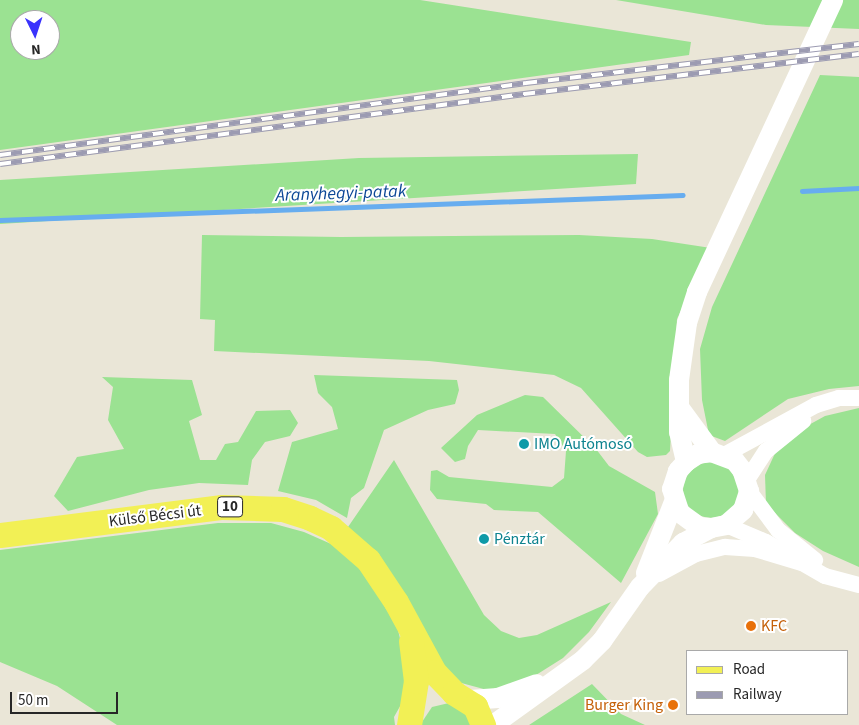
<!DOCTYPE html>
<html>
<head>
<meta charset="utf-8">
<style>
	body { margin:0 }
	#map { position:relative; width:859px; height:725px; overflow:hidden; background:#eae6d7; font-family:"Source Sans 3",sans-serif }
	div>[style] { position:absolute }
	.green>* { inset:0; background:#9be292 }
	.round { border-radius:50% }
	.stream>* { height:4.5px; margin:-2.25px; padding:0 2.25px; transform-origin:2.25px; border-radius:2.25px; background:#67adef }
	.minor>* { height:16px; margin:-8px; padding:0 8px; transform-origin:8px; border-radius:8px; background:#fff }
	.tertiary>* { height:20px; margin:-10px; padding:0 10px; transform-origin:10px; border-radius:10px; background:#fff }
	.primary>* { height:25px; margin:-12.5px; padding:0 12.5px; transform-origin:12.5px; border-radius:12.5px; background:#f2f055 }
	.rail>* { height:5.5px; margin-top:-2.75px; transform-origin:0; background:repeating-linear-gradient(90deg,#fff 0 11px,#9c9bb2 0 22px); box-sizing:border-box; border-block:1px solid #9c9bb2 }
	.dots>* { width:14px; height:14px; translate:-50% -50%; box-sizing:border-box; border:2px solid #fff; border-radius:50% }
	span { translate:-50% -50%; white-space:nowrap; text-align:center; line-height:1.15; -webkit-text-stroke:4px #fff; paint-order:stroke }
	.shield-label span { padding:1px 4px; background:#fff; border:1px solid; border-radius:4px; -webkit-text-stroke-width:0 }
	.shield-label { font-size:15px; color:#272727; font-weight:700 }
	.culture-label { font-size:16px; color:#0d838f }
	.left { translate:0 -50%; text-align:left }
	.street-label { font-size:16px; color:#272727 }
	.food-label { font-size:16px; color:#c56008 }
	.right { translate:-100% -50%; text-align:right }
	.water-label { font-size:18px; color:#0b4796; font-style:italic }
	.legend { position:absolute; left:686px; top:650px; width:162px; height:65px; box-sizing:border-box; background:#fff; border:1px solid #a9a9a9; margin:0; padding:6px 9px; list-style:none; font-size:15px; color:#272727 }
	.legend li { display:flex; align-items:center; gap:10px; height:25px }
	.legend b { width:25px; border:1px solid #a9a9a9 }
	.north { position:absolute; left:10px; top:10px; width:50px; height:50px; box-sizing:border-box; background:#fff; border:1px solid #a9a9a9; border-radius:50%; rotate:176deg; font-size:14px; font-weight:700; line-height:20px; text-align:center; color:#272727 }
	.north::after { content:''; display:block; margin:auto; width:18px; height:22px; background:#3a33fc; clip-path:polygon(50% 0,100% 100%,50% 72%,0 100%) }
	.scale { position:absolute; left:10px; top:692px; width:108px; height:22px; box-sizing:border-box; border:2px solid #272727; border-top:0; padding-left:6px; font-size:15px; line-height:18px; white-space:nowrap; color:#272727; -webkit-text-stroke:4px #fff; paint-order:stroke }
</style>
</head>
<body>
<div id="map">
	<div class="green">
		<div style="clip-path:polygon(evenodd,0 0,420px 0,691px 42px,689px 55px,0 150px,0 0,20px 20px,50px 20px,50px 50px,20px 50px,20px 20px)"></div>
		<div style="clip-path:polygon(616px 0,859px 0,859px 29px,766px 25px)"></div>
		<div style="clip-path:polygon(820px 75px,859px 77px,859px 386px,829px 389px,788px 399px,725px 441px,709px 435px,702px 400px,700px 349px,712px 307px)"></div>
		<div style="clip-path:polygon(638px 154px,636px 184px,0 224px,0 180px,359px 158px)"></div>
		<div style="clip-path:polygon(202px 235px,341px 237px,579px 235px,652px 239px,711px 248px,677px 319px,670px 451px,666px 455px,647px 457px,638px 452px,581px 388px,554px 375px,429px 361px,214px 351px,215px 320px,200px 319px)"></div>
		<div style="clip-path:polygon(314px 375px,457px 380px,459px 390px,455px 404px,428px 410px,384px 430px,364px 488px,351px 498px,347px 518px,316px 500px,278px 491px,292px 442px,338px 429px,332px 407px,318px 393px)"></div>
		<div style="clip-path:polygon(102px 377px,192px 380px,202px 415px,189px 421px,200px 460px,216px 460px,225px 444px,238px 442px,256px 411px,290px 410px,298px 423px,290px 436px,265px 442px,252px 460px,248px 485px,199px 483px,149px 490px,68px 511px,54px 496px,77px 457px,124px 449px,108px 420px,113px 387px)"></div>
		<div style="clip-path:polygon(525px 395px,543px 397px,596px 449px,609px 466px,655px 492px,658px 514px,621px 583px,538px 512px,494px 510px,486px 504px,437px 499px,430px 490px,431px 471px,437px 470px,449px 477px,552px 487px,564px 478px,566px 451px,555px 434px,478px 430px,468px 446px,465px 459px,455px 462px,441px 448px,477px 415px)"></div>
		<div style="clip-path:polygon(859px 408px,859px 567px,823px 551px,795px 533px,766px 504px,765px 475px,777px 449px,796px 432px,825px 416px)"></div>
		<div style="clip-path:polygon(394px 460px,484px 615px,501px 631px,519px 638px,537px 635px,611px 602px,589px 632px,563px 658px,536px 675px,491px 691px,454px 681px,348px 527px)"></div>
		<div class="round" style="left:683px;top:462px;width:56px;height:56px"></div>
		<div style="clip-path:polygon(218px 523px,271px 523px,304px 532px,347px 551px,366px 571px,398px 630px,408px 672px,408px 692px,394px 717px,395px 725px,117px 725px,57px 686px,0 662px,0 550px)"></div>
		<div style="clip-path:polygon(592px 684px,621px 714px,645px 725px,529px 725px)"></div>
		<div style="clip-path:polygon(449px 703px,465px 710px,473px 725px,420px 725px,432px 707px)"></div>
	</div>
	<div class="stream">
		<div style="left:802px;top:191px;width:57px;rotate:-3deg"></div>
		<div style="left:0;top:220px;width:683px;rotate:-2.1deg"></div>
	</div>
	<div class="minor">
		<div style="left:724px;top:455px;width:105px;rotate:-28.5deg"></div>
		<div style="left:816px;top:405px;width:24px;rotate:-17deg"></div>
		<div style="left:839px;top:398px;width:20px"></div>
		<div style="left:747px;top:480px;width:35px;rotate:-57deg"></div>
		<div style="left:766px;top:451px;width:48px;rotate:-39deg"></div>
		<div style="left:749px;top:491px;width:49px;rotate:53.4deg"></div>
		<div style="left:778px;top:530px;width:48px;rotate:39deg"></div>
		<div style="left:726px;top:525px;width:43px;rotate:23deg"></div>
		<div style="left:766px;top:542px;width:68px;rotate:30deg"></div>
		<div style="left:825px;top:576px;width:35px;rotate:15deg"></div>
		<div style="left:659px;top:574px;width:42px;rotate:-28.4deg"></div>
		<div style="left:696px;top:554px;width:30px;rotate:-14deg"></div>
		<div style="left:725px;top:547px;width:30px;rotate:4deg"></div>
		<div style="left:755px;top:549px;width:48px;rotate:16.9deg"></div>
	</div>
	<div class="tertiary">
		<div style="left:681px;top:410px;width:52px;rotate:53.6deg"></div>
		<div style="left:686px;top:462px;width:31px;rotate:-103deg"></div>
		<div style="left:679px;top:432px;width:52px;rotate:-90deg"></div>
		<div style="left:679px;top:380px;width:58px;rotate:-82deg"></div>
		<div style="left:687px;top:323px;width:33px;rotate:-72deg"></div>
		<div style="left:697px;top:292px;width:322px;rotate:-65deg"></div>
		<div style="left:646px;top:573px;width:76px;rotate:-68.5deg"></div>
		<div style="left:470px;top:700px;width:28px;rotate:-4deg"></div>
		<div style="left:498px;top:698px;width:41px;rotate:-19.7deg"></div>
		<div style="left:493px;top:725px;width:111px;rotate:-35.8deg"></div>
		<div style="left:583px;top:660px;width:27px;rotate:-45deg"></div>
		<div style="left:602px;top:641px;width:66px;rotate:-54.9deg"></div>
		<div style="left:640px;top:587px;width:62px;rotate:-45.7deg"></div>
		<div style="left:683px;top:543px;width:32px;rotate:-28deg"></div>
		<div style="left:711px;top:528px;width:15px;rotate:-11deg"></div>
		<div style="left:726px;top:525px;width:23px;rotate:-41deg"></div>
		<div style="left:743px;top:510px;width:20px;rotate:-72deg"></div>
		<div style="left:749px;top:491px;width:22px;rotate:-108deg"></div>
		<div style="left:742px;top:470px;width:11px;rotate:-128deg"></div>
		<div style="left:735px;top:461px;width:25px;rotate:-159deg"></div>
		<div style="left:712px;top:452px;width:14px;rotate:172deg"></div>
		<div style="left:698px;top:454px;width:14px;rotate:146deg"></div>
		<div style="left:686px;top:462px;width:12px;rotate:132deg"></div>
		<div style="left:678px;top:471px;width:19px;rotate:108deg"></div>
		<div style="left:672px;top:489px;width:25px;rotate:72deg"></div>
		<div style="left:680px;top:513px;width:24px;rotate:36deg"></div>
		<div style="left:699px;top:527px;width:12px;rotate:5deg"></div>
	</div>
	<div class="primary">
		<div style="left:0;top:535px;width:224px;rotate:-7.2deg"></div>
		<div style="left:222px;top:507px;width:61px;rotate:1.9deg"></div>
		<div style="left:283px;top:509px;width:28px;rotate:18deg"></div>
		<div style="left:310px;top:518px;width:23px;rotate:25deg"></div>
		<div style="left:331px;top:528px;width:49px;rotate:40.9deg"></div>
		<div style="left:368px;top:560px;width:50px;rotate:56.3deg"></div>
		<div style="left:396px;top:602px;width:80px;rotate:61.5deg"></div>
		<div style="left:434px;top:672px;width:29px;rotate:46deg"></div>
		<div style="left:454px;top:693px;width:25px;rotate:32deg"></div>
		<div style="left:475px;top:706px;width:21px;rotate:67deg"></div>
		<div style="left:409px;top:725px;width:45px;rotate:-81deg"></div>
		<div style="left:416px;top:681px;width:40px;rotate:-97.1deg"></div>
	</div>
	<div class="rail">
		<div style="left:0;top:155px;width:531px;rotate:-7.79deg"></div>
		<div style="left:526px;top:83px;width:335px;rotate:-6.7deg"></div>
		<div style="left:0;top:164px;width:529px;rotate:-7.61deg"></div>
		<div style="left:524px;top:94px;width:337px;rotate:-6.8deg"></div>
	</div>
	<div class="dots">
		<div style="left:524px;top:444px;background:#0f9aa8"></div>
		<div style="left:484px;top:539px;background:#0f9aa8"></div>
		<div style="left:751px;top:626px;background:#e8710a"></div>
		<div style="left:673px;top:705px;background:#e8710a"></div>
	</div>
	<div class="shield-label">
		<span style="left:230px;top:507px">10</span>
	</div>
	<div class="culture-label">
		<span class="left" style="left:534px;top:444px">IMO Autómosó</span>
		<span class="left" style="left:494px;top:539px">Pénztár</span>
	</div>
	<div class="street-label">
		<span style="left:155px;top:516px;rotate:-7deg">Külső Bécsi út</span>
	</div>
	<div class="food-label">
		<span class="left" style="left:761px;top:626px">KFC</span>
		<span class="right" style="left:663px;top:705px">Burger King</span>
	</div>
	<div class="water-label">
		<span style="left:341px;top:194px;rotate:-2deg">Aranyhegyi-patak</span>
	</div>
	<ul class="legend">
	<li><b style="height:6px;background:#f2f055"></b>Road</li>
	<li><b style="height:6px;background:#9c9bb2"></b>Railway</li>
	</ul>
	<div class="north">N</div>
	<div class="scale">50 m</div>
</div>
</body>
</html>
